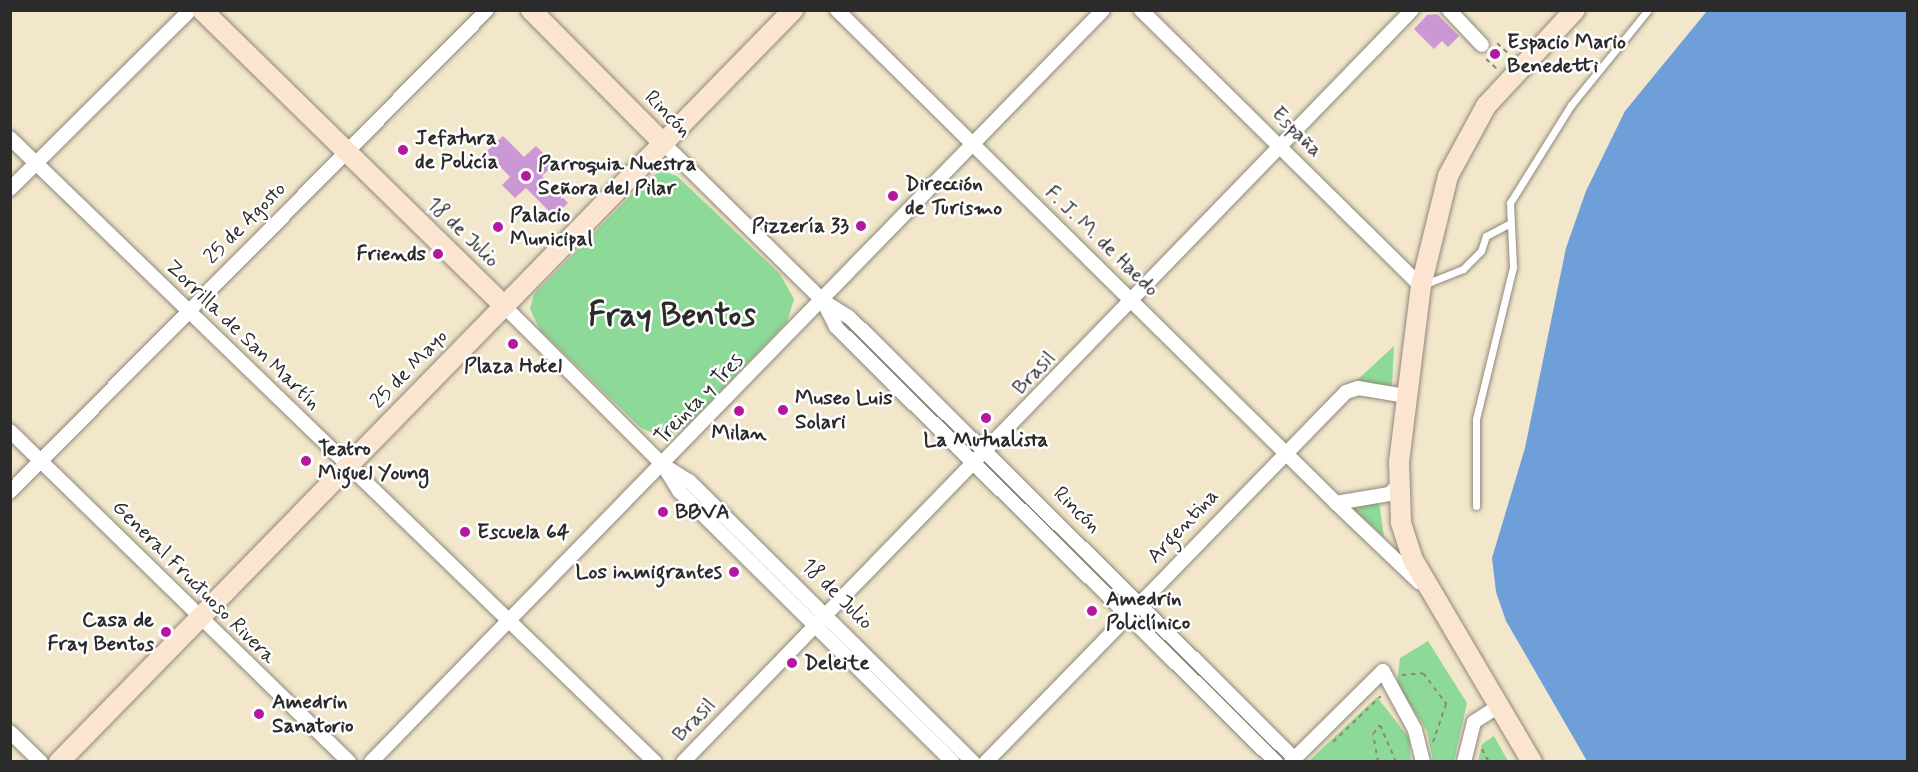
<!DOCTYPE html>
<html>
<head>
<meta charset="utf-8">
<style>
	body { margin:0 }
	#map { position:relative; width:1918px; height:772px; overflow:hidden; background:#f2e6cb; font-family:Mynerve,sans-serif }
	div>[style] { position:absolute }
	.green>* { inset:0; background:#8dda98 }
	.water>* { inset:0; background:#6f9fd9 }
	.building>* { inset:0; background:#cb97d4 }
	.path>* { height:2px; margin-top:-1px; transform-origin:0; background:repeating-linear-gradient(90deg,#8e887b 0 4.5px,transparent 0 9px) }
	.roads { filter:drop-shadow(0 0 2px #8e887b) drop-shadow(0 0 2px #8e887b) }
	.lane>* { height:7px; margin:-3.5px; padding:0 3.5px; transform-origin:3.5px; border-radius:3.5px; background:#fff }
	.street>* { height:14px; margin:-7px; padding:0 7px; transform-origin:7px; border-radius:7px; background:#fff }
	.secondary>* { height:20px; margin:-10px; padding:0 10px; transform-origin:10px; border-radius:10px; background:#fce5d0 }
	.dots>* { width:16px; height:16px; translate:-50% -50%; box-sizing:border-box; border:3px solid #fff; border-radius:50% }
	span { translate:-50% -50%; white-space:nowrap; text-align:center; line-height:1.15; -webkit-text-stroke:5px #fff; paint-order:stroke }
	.poi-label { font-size:21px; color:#2b2b2b; font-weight:700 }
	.left { translate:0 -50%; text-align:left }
	.right { translate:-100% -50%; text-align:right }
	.street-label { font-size:21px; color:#2b2b2b }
	.town-label { font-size:33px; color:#2b2b2b; font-weight:700 }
	.frame { position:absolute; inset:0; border:12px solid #2b2b2b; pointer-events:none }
</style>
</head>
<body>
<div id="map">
	<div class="green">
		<div style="clip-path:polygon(662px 171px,677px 176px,780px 274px,794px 299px,787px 322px,686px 427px,663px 437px,641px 428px,540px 330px,530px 309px,534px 294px,647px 179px)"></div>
		<div style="clip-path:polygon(1394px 346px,1392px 386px,1355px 382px)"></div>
		<div style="clip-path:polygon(1379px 502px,1384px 537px,1353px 509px)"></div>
		<div style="clip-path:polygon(1428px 641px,1467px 703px,1454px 761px,1433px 761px,1427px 731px,1397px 684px,1400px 658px)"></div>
		<div style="clip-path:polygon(1377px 697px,1409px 738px,1411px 761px,1309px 761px)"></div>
		<div style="clip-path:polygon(1494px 736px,1508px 761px,1478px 761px,1482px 744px)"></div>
	</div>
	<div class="water">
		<div style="clip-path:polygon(1707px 11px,1907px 11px,1907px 761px,1587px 761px,1506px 621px,1496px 592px,1492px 558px,1525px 448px,1566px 248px,1586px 191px,1625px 111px)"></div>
	</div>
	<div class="building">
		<div style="clip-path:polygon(1437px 14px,1459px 36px,1448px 47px,1442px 41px,1434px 49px,1414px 29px,1427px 15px)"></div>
		<div style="clip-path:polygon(503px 136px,524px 157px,536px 146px,554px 164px,542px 176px,568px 203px,554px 216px,526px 188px,515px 198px,502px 185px,510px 177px,486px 152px)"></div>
	</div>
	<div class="path">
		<div style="left:1497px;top:43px;width:18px;rotate:43deg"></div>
		<div style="left:1486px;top:59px;width:15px;rotate:42deg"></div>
		<div style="left:1402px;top:675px;width:21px;rotate:-5deg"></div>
		<div style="left:1423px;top:673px;width:39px;rotate:53deg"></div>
		<div style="left:1446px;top:704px;width:40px;rotate:108.9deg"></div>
		<div style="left:1333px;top:742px;width:66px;rotate:-43.8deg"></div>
		<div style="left:1482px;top:749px;width:15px;rotate:62deg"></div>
		<div style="left:1341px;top:762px;width:19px"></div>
		<div style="left:1378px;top:762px;width:28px;rotate:-100deg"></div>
		<div style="left:1373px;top:734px;width:11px;rotate:-52deg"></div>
		<div style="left:1380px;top:725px;width:40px;rotate:66.6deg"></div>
	</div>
	<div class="roads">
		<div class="lane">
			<div style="left:1423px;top:285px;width:43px;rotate:-21.8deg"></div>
			<div style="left:1463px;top:269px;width:25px;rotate:-45deg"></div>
			<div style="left:1481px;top:251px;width:16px;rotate:-72deg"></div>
			<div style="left:1486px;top:236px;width:27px;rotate:-28deg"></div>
			<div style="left:1476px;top:506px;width:87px;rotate:-90deg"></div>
			<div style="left:1476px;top:419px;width:156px;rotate:-76.3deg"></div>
			<div style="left:1513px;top:267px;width:64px;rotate:-92.7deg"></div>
			<div style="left:1510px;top:203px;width:115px;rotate:-58.1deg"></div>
			<div style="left:1571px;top:105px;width:122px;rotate:-51deg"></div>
		</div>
		<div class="street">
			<div style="left:837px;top:10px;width:701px;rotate:44.65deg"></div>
			<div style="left:1336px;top:503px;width:54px;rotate:-9.6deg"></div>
			<div style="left:1389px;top:494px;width:12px;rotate:-42deg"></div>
			<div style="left:1141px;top:10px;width:393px;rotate:44.6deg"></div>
			<div style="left:1449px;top:10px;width:48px;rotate:46.7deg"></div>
			<div style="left:10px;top:138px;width:897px;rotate:44.05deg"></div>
			<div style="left:662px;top:142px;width:226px;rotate:44.6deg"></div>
			<div style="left:823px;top:301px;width:31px;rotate:32deg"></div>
			<div style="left:849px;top:317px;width:627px;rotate:44.74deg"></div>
			<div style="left:10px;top:189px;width:254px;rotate:-44.8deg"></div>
			<div style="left:823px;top:301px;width:29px;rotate:63deg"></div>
			<div style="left:836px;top:327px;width:619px;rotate:44.67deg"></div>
			<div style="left:504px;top:306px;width:225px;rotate:45deg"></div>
			<div style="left:663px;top:465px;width:31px;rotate:58deg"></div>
			<div style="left:679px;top:491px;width:385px;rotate:44.7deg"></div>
			<div style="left:10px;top:431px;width:474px;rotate:44.3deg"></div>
			<div style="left:663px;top:465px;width:31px;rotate:32deg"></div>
			<div style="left:689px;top:481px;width:400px;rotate:44.7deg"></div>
			<div style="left:10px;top:492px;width:678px;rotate:-45.3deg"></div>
			<div style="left:1336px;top:503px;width:115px;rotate:43.6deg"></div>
			<div style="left:10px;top:732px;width:43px;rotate:44.1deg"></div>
			<div style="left:371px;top:762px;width:1049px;rotate:-45.77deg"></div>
			<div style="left:683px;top:762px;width:1047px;rotate:-45.89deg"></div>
			<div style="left:986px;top:762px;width:516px;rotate:-45.78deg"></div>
			<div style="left:1346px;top:392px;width:13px;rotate:-18deg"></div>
			<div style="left:1358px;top:388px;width:49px;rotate:9.5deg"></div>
			<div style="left:1291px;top:762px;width:129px;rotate:-44.7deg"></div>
			<div style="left:1383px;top:671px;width:67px;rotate:61.5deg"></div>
			<div style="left:1415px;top:730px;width:33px;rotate:76deg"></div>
			<div style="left:1464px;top:762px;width:41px;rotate:-76deg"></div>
			<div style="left:1474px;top:722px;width:31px;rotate:-33deg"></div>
		</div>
		<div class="secondary">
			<div style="left:202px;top:10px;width:423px;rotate:44.4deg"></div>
			<div style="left:531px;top:10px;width:186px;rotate:45.2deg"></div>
			<div style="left:59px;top:762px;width:1051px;rotate:-45.69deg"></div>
			<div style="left:1532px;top:762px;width:234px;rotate:-120.5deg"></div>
			<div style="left:1413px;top:560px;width:40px;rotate:-108deg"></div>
			<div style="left:1401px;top:522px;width:60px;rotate:-91.9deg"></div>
			<div style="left:1399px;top:462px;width:177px;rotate:-82.9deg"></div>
			<div style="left:1421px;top:286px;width:113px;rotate:-76.2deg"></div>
			<div style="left:1448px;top:176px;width:80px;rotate:-61.5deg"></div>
			<div style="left:1486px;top:106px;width:131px;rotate:-47.2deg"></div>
		</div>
	</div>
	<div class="dots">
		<div style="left:1495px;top:54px;background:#b5179e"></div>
		<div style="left:403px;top:150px;background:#b5179e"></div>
		<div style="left:526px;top:176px;background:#b5179e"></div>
		<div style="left:893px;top:196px;background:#b5179e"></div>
		<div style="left:861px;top:226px;background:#b5179e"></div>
		<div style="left:498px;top:227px;background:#b5179e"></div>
		<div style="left:438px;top:254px;background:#b5179e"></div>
		<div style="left:513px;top:344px;background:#b5179e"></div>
		<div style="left:783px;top:410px;background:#b5179e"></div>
		<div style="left:739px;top:411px;background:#b5179e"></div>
		<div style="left:986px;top:418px;background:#b5179e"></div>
		<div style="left:306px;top:461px;background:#b5179e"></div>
		<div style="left:663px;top:512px;background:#b5179e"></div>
		<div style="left:465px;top:532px;background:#b5179e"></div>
		<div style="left:734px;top:572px;background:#b5179e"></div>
		<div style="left:1092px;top:611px;background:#b5179e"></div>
		<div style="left:166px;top:632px;background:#b5179e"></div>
		<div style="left:792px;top:663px;background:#b5179e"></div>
		<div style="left:259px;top:714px;background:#b5179e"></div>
	</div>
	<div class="poi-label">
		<span class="left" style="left:1507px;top:54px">Espacio Mario<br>Benedetti</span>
		<span class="left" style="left:415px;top:150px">Jefatura<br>de Policía</span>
		<span class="left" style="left:538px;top:176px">Parroquia Nuestra<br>Señora del Pilar</span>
		<span class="left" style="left:905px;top:196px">Dirección<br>de Turismo</span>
		<span class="left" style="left:510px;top:227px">Palacio<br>Municipal</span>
		<span class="right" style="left:849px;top:226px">Pizzería 33</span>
		<span class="right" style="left:426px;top:254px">Friends</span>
		<span style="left:513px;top:366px">Plaza Hotel</span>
		<span class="left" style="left:795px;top:410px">Museo Luis<br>Solari</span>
		<span style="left:739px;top:433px">Milan</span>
		<span style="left:986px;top:440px">La Mutualista</span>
		<span class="left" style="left:318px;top:461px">Teatro<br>Miguel Young</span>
		<span class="left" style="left:675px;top:512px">BBVA</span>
		<span class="left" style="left:477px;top:532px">Escuela 64</span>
		<span class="right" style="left:722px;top:572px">Los inmigrantes</span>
		<span class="left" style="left:1106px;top:611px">Amedrin<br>Policlínico</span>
		<span class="right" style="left:154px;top:632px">Casa de<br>Fray Bentos</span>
		<span class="left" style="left:804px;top:663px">Deleite</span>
		<span class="left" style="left:272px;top:714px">Amedrin<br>Sanatorio</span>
	</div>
	<div class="street-label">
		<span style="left:668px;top:114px;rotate:45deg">Rincón</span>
		<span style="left:1297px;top:132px;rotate:45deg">España</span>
		<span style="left:245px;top:223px;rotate:-45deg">25 de Agosto</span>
		<span style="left:463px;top:232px;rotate:44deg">18 de Julio</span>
		<span style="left:1102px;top:241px;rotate:44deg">F. J. M. de Haedo</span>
		<span style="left:243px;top:335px;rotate:44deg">Zorrilla de San Martín</span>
		<span style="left:409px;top:369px;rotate:-46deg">25 de Mayo</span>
		<span style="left:1034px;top:373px;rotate:-46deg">Brasil</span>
		<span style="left:699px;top:399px;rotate:-46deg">Treinta y Tres</span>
		<span style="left:1077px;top:510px;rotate:44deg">Rincón</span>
		<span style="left:1183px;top:526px;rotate:-47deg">Argentina</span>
		<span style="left:194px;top:582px;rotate:45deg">General Fructuoso Rivera</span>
		<span style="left:837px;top:594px;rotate:45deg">18 de Julio</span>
		<span style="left:694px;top:720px;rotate:-46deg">Brasil</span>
	</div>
	<div class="town-label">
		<span style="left:672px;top:317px">Fray Bentos</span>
	</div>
	<div class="frame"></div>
</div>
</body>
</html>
